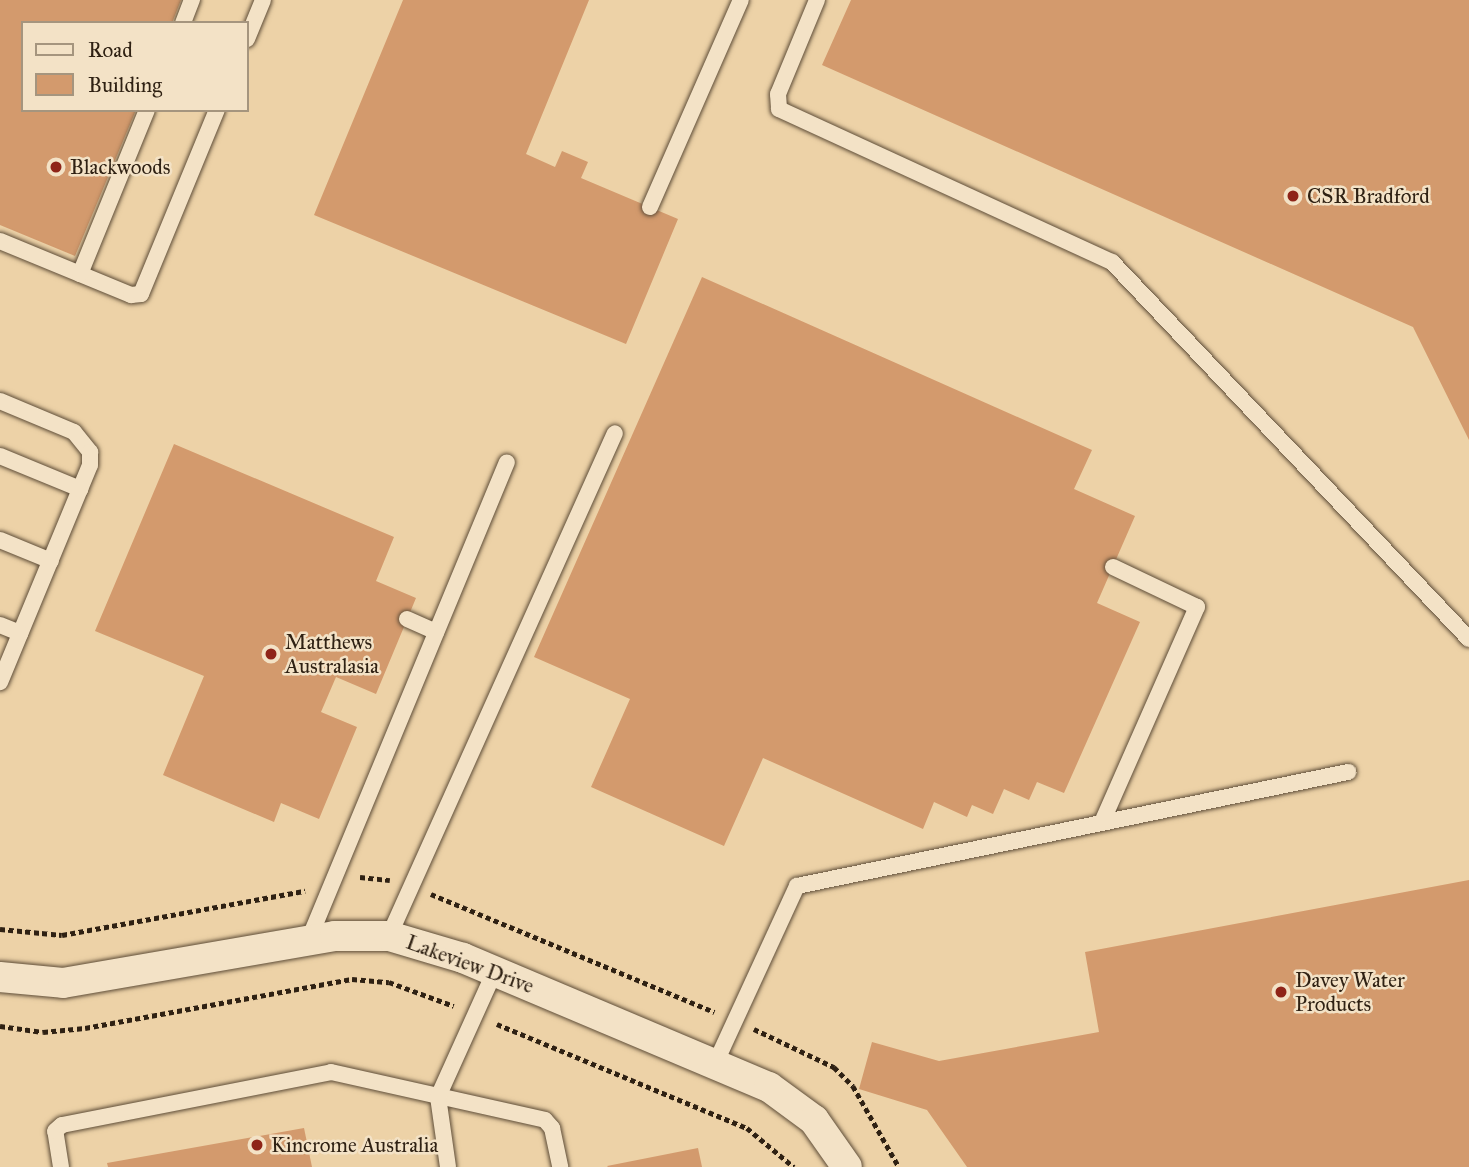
<!DOCTYPE html>
<html>
<head>
<meta charset="utf-8">
<style>
	body { margin:0 }
	#map { position:relative; width:1469px; height:1167px; overflow:hidden; background:#edd2a7; font-family:"IM FELL Great Primer",serif }
	div>[style] { position:absolute }
	.building>* { inset:0; background:#d39a6d }
	.path>* { height:4.5px; margin-top:-2.25px; transform-origin:0; background:repeating-linear-gradient(90deg,#2f2113 0 5px,transparent 0 8.5px) }
	.roads { filter:drop-shadow(0 0 2px #5e4d38) drop-shadow(0 0 2px #5e4d38) }
	.service>* { height:16px; margin:-8px; padding:0 8px; transform-origin:8px; border-radius:8px; background:#f3e2c6 }
	.minor>* { height:30px; margin:-15px; padding:0 15px; transform-origin:15px; border-radius:15px; background:#f3e2c6 }
	.dots>* { width:19px; height:19px; translate:-50% -50%; box-sizing:border-box; border:4px solid #f3e2c6; border-radius:50% }
	span { translate:-50% -50%; white-space:nowrap; text-align:center; line-height:1.15; -webkit-text-stroke:5px #f3e2c6; paint-order:stroke }
	.poi-label { font-size:21px; color:#2f2113 }
	.left { translate:0 -50%; text-align:left }
	.street-label { font-size:21px; color:#2f2113 }
	.legend { position:absolute; left:21px; top:21px; width:228px; height:91px; box-sizing:border-box; background:#f3e2c6; border:2px solid #a5957e; margin:0; padding:9px 12px; list-style:none; font-size:21px; color:#2f2113 }
	.legend li { display:flex; align-items:center; gap:14px; height:35px }
	.legend b { width:35px; border:2px solid #a5957e }
</style>
</head>
<body>
<div id="map">
	<div class="building">
		<div style="clip-path:polygon(0 0,181px 0,172px 23px,23px 23px,23px 110px,136px 110px,75px 256px,0 225px)"></div>
		<div style="clip-path:polygon(403px 0,589px 0,526px 154px,555px 167px,562px 151px,588px 162px,581px 178px,678px 219px,626px 344px,314px 215px)"></div>
		<div style="clip-path:polygon(851px 0,1469px 0,1469px 440px,1413px 327px,822px 65px)"></div>
		<div style="clip-path:polygon(702px 277px,1092px 450px,1074px 489px,1135px 516px,1097px 603px,1140px 622px,1064px 793px,1037px 782px,1029px 800px,1004px 789px,993px 814px,972px 805px,967px 817px,934px 802px,923px 829px,763px 758px,724px 846px,591px 787px,630px 699px,534px 657px)"></div>
		<div style="clip-path:polygon(174px 444px,394px 537px,376px 581px,416px 598px,376px 694px,336px 677px,321px 712px,357px 727px,319px 819px,281px 803px,274px 822px,163px 775px,204px 676px,95px 631px)"></div>
		<div style="clip-path:polygon(1469px 880px,1469px 1167px,967px 1167px,927px 1110px,859px 1089px,872px 1042px,939px 1061px,1099px 1032px,1085px 952px)"></div>
		<div style="clip-path:polygon(304px 1128px,312px 1167px,108px 1167px,107px 1163px)"></div>
		<div style="clip-path:polygon(698px 1148px,702px 1167px,608px 1167px,607px 1166px)"></div>
	</div>
	<div class="path">
		<div style="left:360px;top:877px;width:30px;rotate:6deg"></div>
		<div style="left:431px;top:894px;width:307px;rotate:22.6deg"></div>
		<div style="left:0;top:929px;width:62px;rotate:5.5deg"></div>
		<div style="left:62px;top:935px;width:247px;rotate:-10.3deg"></div>
		<div style="left:497px;top:1024px;width:271px;rotate:22.6deg"></div>
		<div style="left:747px;top:1128px;width:61px;rotate:39.7deg"></div>
		<div style="left:0;top:1026px;width:43px;rotate:7.9deg"></div>
		<div style="left:43px;top:1032px;width:42px;rotate:-5.4deg"></div>
		<div style="left:85px;top:1028px;width:271px;rotate:-10.4deg"></div>
		<div style="left:352px;top:979px;width:37px;rotate:5deg"></div>
		<div style="left:389px;top:982px;width:69px;rotate:20.3deg"></div>
		<div style="left:754px;top:1029px;width:89px;rotate:25.4deg"></div>
		<div style="left:834px;top:1067px;width:27px;rotate:45deg"></div>
		<div style="left:853px;top:1086px;width:93px;rotate:60.4deg"></div>
	</div>
	<div class="roads">
		<div class="service">
			<div style="left:817px;top:0;width:102px;rotate:112.5deg"></div>
			<div style="left:778px;top:94px;width:15px;rotate:86deg"></div>
			<div style="left:779px;top:109px;width:366px;rotate:24.7deg"></div>
			<div style="left:1112px;top:262px;width:519px;rotate:46.56deg"></div>
			<div style="left:183px;top:23px;width:25px;rotate:-69deg"></div>
			<div style="left:247px;top:39px;width:42px;rotate:-67.7deg"></div>
			<div style="left:650px;top:207px;width:226px;rotate:-66.3deg"></div>
			<div style="left:0;top:241px;width:142px;rotate:22.4deg"></div>
			<div style="left:131px;top:295px;width:10px;rotate:-6deg"></div>
			<div style="left:141px;top:294px;width:199px;rotate:-67.6deg"></div>
			<div style="left:80px;top:274px;width:177px;rotate:-67.8deg"></div>
			<div style="left:0;top:401px;width:80px;rotate:22.7deg"></div>
			<div style="left:74px;top:432px;width:26px;rotate:51deg"></div>
			<div style="left:90px;top:452px;width:13px;rotate:90deg"></div>
			<div style="left:90px;top:465px;width:235px;rotate:112.5deg"></div>
			<div style="left:0;top:456px;width:87px;rotate:22.4deg"></div>
			<div style="left:0;top:540px;width:55px;rotate:22.4deg"></div>
			<div style="left:407px;top:619px;width:32px;rotate:24deg"></div>
			<div style="left:0;top:625px;width:22px;rotate:22deg"></div>
			<div style="left:1103px;top:820px;width:233px;rotate:-66.2deg"></div>
			<div style="left:1197px;top:607px;width:93px;rotate:-154.5deg"></div>
			<div style="left:389px;top:936px;width:551px;rotate:-65.81deg"></div>
			<div style="left:309px;top:939px;width:516px;rotate:-67.46deg"></div>
			<div style="left:716px;top:1062px;width:194px;rotate:-65.3deg"></div>
			<div style="left:797px;top:886px;width:563px;rotate:-11.69deg"></div>
			<div style="left:61px;top:1167px;width:36px;rotate:-99deg"></div>
			<div style="left:55px;top:1131px;width:9px;rotate:-41deg"></div>
			<div style="left:62px;top:1125px;width:274px;rotate:-11.1deg"></div>
			<div style="left:331px;top:1072px;width:219px;rotate:12.6deg"></div>
			<div style="left:545px;top:1120px;width:11px;rotate:49deg"></div>
			<div style="left:552px;top:1128px;width:40px;rotate:78deg"></div>
			<div style="left:448px;top:1167px;width:71px;rotate:-98.1deg"></div>
			<div style="left:438px;top:1097px;width:138px;rotate:-65.7deg"></div>
		</div>
		<div class="minor">
			<div style="left:0;top:977px;width:63px;rotate:5.4deg"></div>
			<div style="left:63px;top:983px;width:276px;rotate:-9.8deg"></div>
			<div style="left:335px;top:936px;width:54px"></div>
			<div style="left:389px;top:936px;width:77px;rotate:16.6deg"></div>
			<div style="left:463px;top:958px;width:332px;rotate:22.9deg"></div>
			<div style="left:769px;top:1087px;width:56px;rotate:36.3deg"></div>
			<div style="left:814px;top:1120px;width:57px;rotate:54.9deg"></div>
		</div>
	</div>
	<div class="dots">
		<div style="left:56px;top:167px;background:#8f2418"></div>
		<div style="left:1293px;top:196px;background:#8f2418"></div>
		<div style="left:271px;top:654px;background:#8f2418"></div>
		<div style="left:1281px;top:992px;background:#8f2418"></div>
		<div style="left:257px;top:1145px;background:#8f2418"></div>
	</div>
	<div class="poi-label">
		<span class="left" style="left:70px;top:167px">Blackwoods</span>
		<span class="left" style="left:1307px;top:196px">CSR Bradford</span>
		<span class="left" style="left:285px;top:654px">Matthews<br>Australasia</span>
		<span class="left" style="left:1295px;top:992px">Davey Water<br>Products</span>
		<span class="left" style="left:271px;top:1145px">Kincrome Australia</span>
	</div>
	<div class="street-label">
		<span style="left:470px;top:964px;rotate:20deg">Lakeview Drive</span>
	</div>
	<ul class="legend">
	<li><b style="height:9px;background:#f3e2c6"></b>Road</li>
	<li><b style="height:19px;background:#d39a6d"></b>Building</li>
	</ul>
</div>
</body>
</html>
